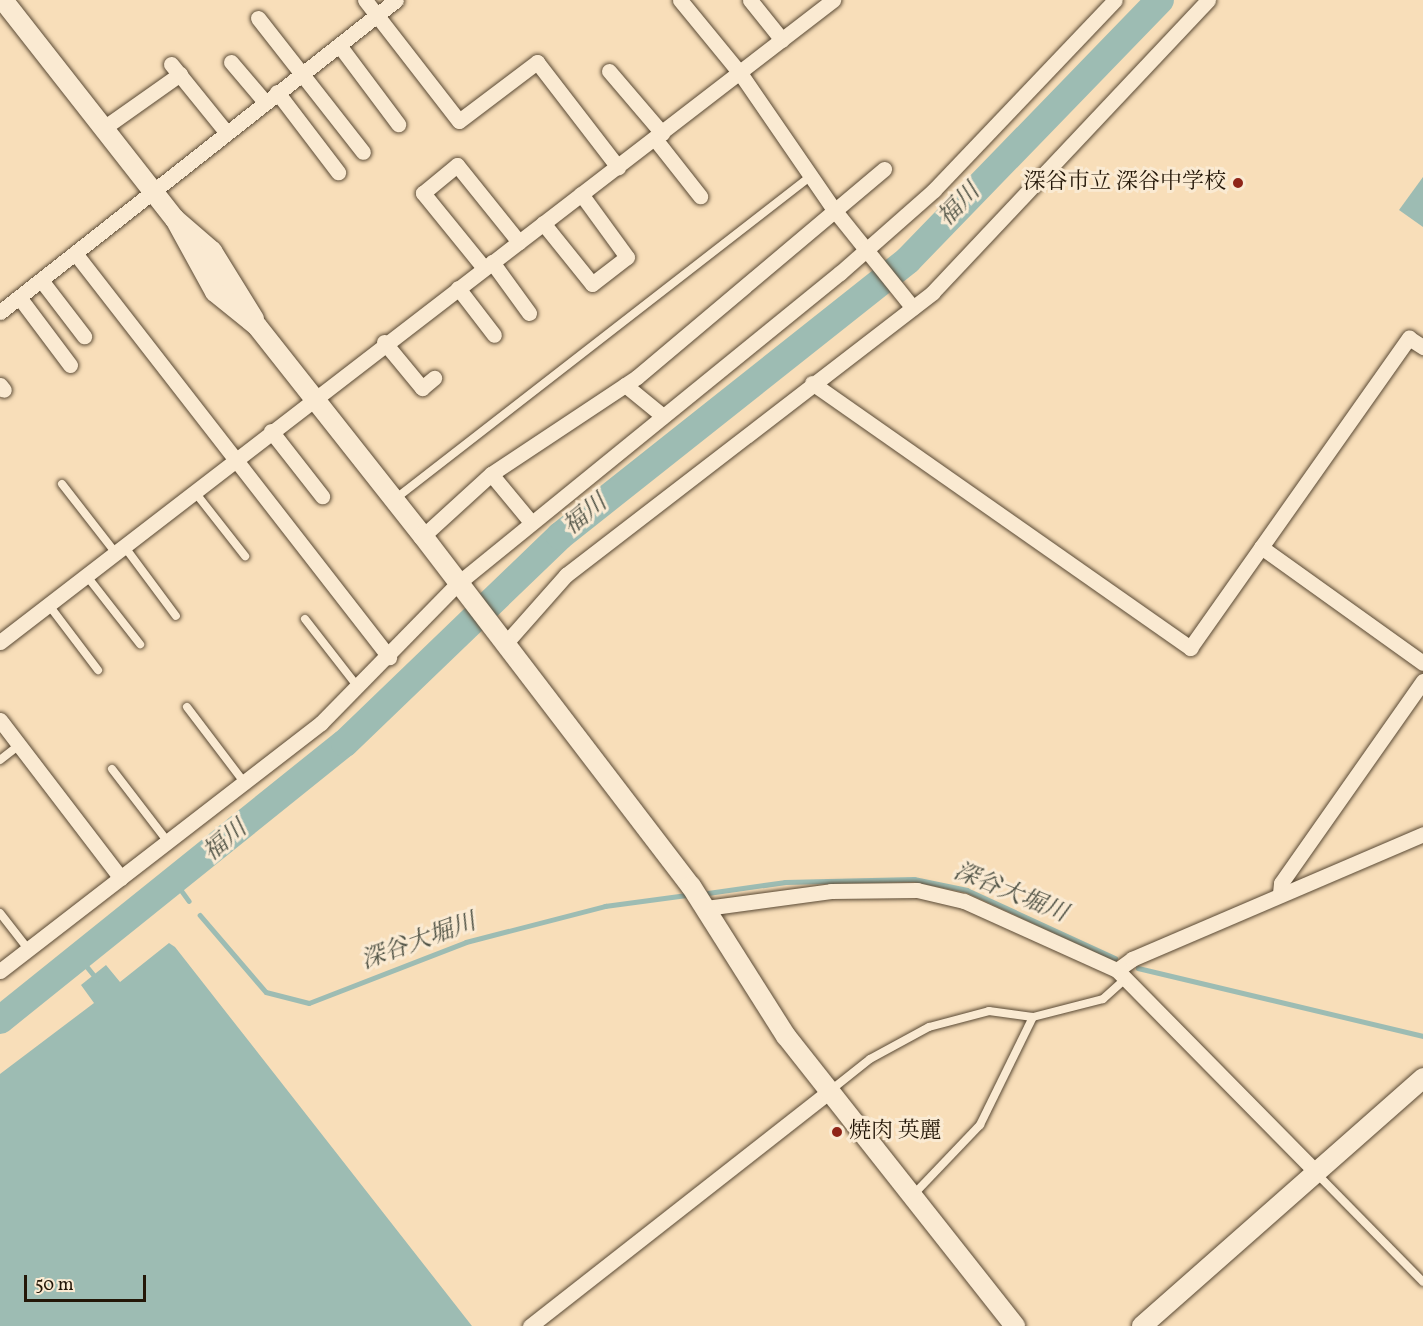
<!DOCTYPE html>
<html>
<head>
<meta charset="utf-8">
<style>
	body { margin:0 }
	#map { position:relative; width:1423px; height:1326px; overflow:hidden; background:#f8deb9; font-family:Vollkorn,"Noto Serif JP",serif }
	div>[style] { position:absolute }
	.water>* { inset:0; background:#9dbcb3 }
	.stream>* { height:4.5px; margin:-2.25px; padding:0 2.25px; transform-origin:2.25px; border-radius:2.25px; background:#9dbcb3 }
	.river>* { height:28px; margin:-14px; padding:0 14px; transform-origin:14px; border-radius:14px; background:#9dbcb3 }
	.roads { filter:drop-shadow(0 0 2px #594934) drop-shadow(0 0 2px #594934) }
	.service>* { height:8px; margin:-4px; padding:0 4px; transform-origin:4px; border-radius:4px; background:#faead2 }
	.minor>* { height:15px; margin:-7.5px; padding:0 7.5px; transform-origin:7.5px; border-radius:7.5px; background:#faead2 }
	.tertiary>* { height:20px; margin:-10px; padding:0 10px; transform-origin:10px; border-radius:10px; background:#faead2 }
	.dots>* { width:16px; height:16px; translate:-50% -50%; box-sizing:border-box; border:3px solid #faead2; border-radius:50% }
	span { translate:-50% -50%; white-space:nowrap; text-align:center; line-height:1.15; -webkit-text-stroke:6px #faead2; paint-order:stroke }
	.poi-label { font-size:22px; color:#241708 }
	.right { translate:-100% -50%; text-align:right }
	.left { translate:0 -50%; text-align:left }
	.water-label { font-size:24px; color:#4e5144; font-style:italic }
	.scale { position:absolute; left:24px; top:1275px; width:122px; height:27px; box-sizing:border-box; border:3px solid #241708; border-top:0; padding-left:8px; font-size:18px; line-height:21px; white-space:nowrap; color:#241708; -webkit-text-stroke:4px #faead2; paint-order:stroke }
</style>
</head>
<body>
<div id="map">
	<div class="water">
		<div style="clip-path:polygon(1423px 177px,1423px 227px,1399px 210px)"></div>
		<div style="clip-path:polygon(169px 943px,175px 947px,472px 1326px,0 1326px,0 1074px,94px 1003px,81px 985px,106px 965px,120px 982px)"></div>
	</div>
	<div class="stream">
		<div style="left:176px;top:883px;width:22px;rotate:54deg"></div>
		<div style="left:708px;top:893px;width:78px;rotate:-8.1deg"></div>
		<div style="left:785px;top:882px;width:129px;rotate:-1.3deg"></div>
		<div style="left:914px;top:879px;width:54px;rotate:11.7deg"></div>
		<div style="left:967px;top:890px;width:163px;rotate:24.7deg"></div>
		<div style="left:200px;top:915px;width:101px;rotate:49.4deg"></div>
		<div style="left:266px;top:992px;width:44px;rotate:14.3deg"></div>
		<div style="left:309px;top:1003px;width:168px;rotate:-21.2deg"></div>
		<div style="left:466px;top:942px;width:144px;rotate:-14.5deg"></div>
		<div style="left:605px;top:906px;width:82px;rotate:-7.7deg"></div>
		<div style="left:80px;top:958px;width:27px;rotate:51deg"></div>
		<div style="left:1138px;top:968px;width:293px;rotate:13.4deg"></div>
	</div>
	<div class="river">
		<div style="left:0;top:1020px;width:442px;rotate:-38.8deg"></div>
		<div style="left:345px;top:743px;width:298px;rotate:-43.9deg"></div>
		<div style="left:560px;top:536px;width:444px;rotate:-38.4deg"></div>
		<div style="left:908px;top:260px;width:362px;rotate:-45.9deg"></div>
	</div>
	<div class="roads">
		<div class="service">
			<div style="left:62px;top:484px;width:86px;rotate:52.1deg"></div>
			<div style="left:194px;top:491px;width:83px;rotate:51.9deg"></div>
			<div style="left:395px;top:499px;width:527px;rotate:-37.83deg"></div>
			<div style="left:124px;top:546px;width:87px;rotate:53.4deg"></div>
			<div style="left:86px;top:575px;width:88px;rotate:52deg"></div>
			<div style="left:48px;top:604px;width:83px;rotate:52.9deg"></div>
			<div style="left:305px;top:619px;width:86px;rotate:52.1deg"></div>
			<div style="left:187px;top:707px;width:94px;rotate:52.8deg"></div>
			<div style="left:0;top:760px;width:24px;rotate:-38deg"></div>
			<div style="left:112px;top:769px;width:92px;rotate:52.5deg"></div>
			<div style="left:0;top:913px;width:46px;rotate:52.1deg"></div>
			<div style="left:831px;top:1090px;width:50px;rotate:-38.5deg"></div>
			<div style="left:870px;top:1059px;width:67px;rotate:-28.5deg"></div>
			<div style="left:929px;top:1027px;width:62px;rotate:-14.9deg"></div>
			<div style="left:989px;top:1011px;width:44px;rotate:7.8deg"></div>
			<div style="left:1033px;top:1017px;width:72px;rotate:-14.4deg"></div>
			<div style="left:1103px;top:999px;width:31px;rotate:-42deg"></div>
			<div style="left:1317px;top:1174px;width:151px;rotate:45.5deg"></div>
			<div style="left:913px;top:1195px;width:97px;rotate:-46.3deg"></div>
			<div style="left:980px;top:1125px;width:120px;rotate:-63.9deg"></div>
		</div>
		<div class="minor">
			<div style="left:365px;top:0;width:153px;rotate:52.2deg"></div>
			<div style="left:459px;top:121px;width:98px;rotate:-37.1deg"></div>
			<div style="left:537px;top:62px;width:133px;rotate:52.4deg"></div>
			<div style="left:680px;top:0;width:94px;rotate:50.6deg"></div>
			<div style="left:740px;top:73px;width:168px;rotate:55.5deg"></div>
			<div style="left:835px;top:211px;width:124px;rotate:51.2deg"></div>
			<div style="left:750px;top:0;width:51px;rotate:51.3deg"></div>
			<div style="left:258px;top:18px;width:170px;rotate:51.9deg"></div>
			<div style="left:339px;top:45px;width:99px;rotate:53.2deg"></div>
			<div style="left:231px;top:62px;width:52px;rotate:49.6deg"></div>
			<div style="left:171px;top:64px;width:87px;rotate:51deg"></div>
			<div style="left:609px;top:71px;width:82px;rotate:49.5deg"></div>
			<div style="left:277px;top:92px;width:101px;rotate:52.7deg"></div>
			<div style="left:105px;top:127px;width:92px;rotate:-35.2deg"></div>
			<div style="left:655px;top:139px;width:73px;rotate:51.7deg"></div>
			<div style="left:543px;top:223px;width:78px;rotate:51.2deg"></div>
			<div style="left:592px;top:284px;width:44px;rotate:-37.6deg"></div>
			<div style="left:627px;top:257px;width:78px;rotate:-126.1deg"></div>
			<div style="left:75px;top:253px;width:512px;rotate:52.14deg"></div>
			<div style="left:492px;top:262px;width:63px;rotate:54deg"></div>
			<div style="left:484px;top:268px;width:97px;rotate:-129.1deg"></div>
			<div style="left:423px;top:193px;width:44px;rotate:-39.5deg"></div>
			<div style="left:457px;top:165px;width:99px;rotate:51.2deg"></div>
			<div style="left:41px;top:280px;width:71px;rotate:52.5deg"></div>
			<div style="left:458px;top:288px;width:59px;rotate:52.5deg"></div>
			<div style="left:19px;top:297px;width:85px;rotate:53.1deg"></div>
			<div style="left:0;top:312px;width:504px;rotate:-38.23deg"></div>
			<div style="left:384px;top:342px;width:60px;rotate:50.4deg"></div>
			<div style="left:422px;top:388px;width:16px;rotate:-40deg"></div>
			<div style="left:812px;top:383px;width:462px;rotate:35deg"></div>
			<div style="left:1190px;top:648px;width:380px;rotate:-54.8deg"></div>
			<div style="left:1409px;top:338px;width:17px;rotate:33deg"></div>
			<div style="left:0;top:385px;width:6px;rotate:51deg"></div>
			<div style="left:625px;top:385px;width:49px;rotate:39.2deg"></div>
			<div style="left:271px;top:431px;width:83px;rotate:51.9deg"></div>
			<div style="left:491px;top:474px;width:61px;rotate:50.3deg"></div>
			<div style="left:423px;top:536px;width:92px;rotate:-42.4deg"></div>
			<div style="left:491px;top:474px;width:175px;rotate:-33.6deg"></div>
			<div style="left:637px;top:377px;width:323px;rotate:-40.1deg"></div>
			<div style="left:1261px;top:547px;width:199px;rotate:35.6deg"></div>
			<div style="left:0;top:642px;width:1052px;rotate:-37.62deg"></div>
			<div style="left:504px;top:645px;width:94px;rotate:-48.5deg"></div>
			<div style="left:566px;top:575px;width:463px;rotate:-37.6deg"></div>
			<div style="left:933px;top:292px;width:401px;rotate:-46.7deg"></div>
			<div style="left:0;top:720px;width:199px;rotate:52.6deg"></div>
			<div style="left:1280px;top:893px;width:10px;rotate:-84deg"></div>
			<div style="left:1281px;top:883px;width:247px;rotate:-54.9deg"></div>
			<div style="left:706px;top:908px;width:126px;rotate:-7.7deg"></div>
			<div style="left:831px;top:891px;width:86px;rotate:-0.7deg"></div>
			<div style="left:917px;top:890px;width:48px;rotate:13.2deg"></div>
			<div style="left:964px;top:901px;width:168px;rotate:24.3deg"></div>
			<div style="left:0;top:971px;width:406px;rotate:-37.7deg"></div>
			<div style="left:321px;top:723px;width:194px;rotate:-45.6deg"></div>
			<div style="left:457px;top:584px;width:493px;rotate:-39.1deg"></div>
			<div style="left:840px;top:273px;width:125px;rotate:-41.4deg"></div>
			<div style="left:934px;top:190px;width:262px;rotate:-46.4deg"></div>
			<div style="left:1317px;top:1173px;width:285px;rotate:-134.6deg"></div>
			<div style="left:1117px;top:970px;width:19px;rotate:-36deg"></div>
			<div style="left:1132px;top:959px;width:317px;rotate:-23.2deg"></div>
			<div style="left:530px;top:1326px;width:381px;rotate:-38.1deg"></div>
		</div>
		<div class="tertiary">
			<div style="left:3px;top:0;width:278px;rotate:51.9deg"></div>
			<div style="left:175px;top:219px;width:49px;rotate:40.9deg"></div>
			<div style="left:212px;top:251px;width:80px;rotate:58.3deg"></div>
			<div style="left:175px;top:219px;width:83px;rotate:61.3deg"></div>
			<div style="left:215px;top:292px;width:54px;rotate:39deg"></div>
			<div style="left:257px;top:326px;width:268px;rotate:51.7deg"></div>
			<div style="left:423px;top:536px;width:441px;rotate:52.6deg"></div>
			<div style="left:691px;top:886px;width:178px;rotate:57.7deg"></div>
			<div style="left:786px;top:1036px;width:370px;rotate:51.7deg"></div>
			<div style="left:1142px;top:1326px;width:375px;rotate:-41.4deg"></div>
		</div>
	</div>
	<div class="dots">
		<div style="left:1238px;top:183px;background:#8f2418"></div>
		<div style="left:837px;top:1132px;background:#8f2418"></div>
	</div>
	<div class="poi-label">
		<span class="right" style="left:1226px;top:183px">深谷市立 深谷中学校</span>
		<span class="left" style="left:849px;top:1132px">焼肉 英麗</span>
	</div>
	<div class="water-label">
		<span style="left:960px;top:206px;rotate:-46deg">福川</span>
		<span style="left:586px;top:516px;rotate:-39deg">福川</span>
		<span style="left:226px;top:842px;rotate:-40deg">福川</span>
		<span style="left:1010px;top:894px;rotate:22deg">深谷大堀川</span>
		<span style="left:419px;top:943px;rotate:-20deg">深谷大堀川</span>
	</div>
	<div class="scale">50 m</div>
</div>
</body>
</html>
